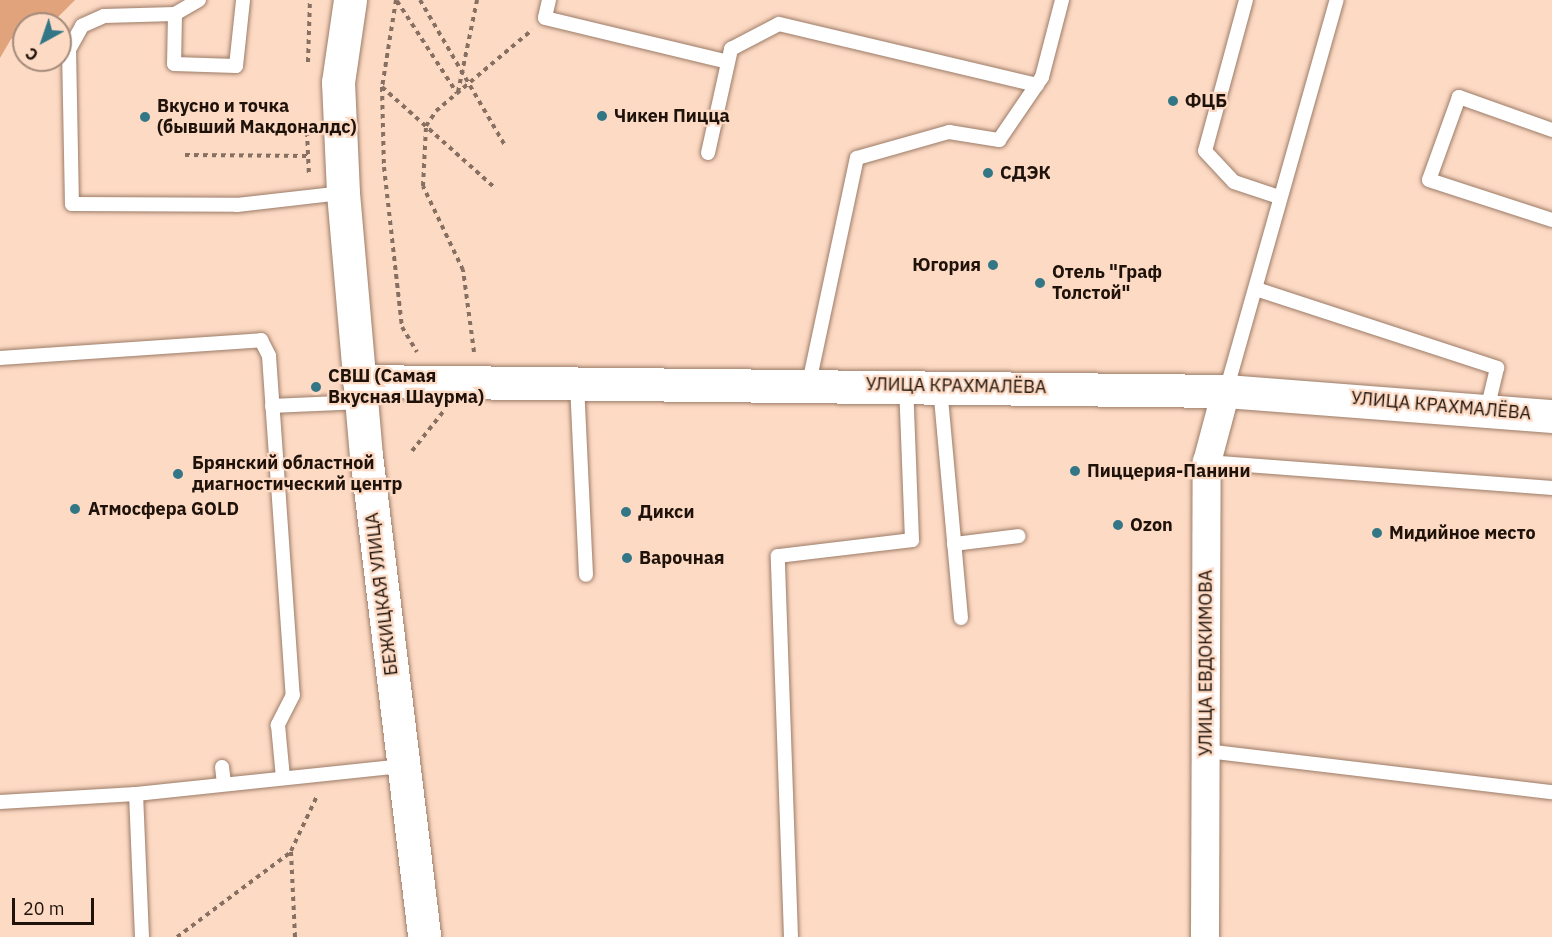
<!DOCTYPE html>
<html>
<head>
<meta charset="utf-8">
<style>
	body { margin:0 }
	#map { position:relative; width:1552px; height:937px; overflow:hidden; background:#fddac4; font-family:"IBM Plex Sans",sans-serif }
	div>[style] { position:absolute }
	.green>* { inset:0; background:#e0a37c }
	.path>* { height:4px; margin-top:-2px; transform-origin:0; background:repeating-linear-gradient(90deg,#877062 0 4.5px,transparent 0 9px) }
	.roads { filter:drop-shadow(0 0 2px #9c7c68) drop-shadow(0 0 2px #9c7c68) }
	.lane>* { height:14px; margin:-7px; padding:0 7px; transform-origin:7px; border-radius:7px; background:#fff }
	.street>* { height:28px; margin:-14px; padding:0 14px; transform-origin:14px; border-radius:14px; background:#fff }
	.secondary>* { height:33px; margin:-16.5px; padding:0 16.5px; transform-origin:16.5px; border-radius:16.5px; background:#fff }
	.primary>* { height:33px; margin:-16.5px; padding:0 16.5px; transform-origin:16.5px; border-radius:16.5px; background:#fff }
	.dots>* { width:16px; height:16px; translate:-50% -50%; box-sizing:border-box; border:3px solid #fddac4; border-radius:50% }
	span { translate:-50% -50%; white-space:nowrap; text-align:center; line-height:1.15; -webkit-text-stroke:4.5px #fddac4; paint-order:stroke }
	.poi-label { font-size:18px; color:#1e120a; font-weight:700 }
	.left { translate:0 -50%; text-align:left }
	.right { translate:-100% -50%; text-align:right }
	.street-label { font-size:18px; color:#1e120a }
	.north { position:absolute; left:12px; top:12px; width:60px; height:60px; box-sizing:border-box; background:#fddac4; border:2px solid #a48a7a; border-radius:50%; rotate:220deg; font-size:16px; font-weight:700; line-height:24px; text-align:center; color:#1e120a }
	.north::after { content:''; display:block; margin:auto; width:21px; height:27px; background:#337787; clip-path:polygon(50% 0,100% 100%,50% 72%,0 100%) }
	.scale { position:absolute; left:12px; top:898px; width:82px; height:27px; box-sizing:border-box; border:3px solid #1e120a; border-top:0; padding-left:8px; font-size:18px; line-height:21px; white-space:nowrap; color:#1e120a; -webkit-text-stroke:4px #fddac4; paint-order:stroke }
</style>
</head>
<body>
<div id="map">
	<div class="green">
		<div style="clip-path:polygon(0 0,75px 0,54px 21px,24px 24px,24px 34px,11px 39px,0 58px)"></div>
	</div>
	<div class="path">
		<div style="left:396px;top:0;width:88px;rotate:99.1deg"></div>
		<div style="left:382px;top:87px;width:80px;rotate:88.6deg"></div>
		<div style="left:384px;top:167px;width:161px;rotate:83.6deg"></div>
		<div style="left:402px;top:327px;width:29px;rotate:59deg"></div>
		<div style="left:420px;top:0;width:167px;rotate:59.7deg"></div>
		<div style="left:397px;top:1px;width:110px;rotate:56.9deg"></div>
		<div style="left:308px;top:62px;width:62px;rotate:-88.2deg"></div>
		<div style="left:382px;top:87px;width:152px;rotate:41.8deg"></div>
		<div style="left:458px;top:92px;width:94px;rotate:-78.3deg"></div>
		<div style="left:307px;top:132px;width:44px;rotate:87.4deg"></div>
		<div style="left:185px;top:155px;width:122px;rotate:0.5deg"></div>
		<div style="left:474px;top:352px;width:83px;rotate:-97.6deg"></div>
		<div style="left:463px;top:270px;width:93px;rotate:-115.5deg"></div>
		<div style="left:423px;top:186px;width:60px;rotate:-87.1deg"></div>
		<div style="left:426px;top:126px;width:18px;rotate:-56deg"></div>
		<div style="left:436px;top:111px;width:126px;rotate:-40.2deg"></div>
		<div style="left:412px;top:451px;width:50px;rotate:-51.5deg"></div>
		<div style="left:177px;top:937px;width:142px;rotate:-36.7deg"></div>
		<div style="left:295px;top:937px;width:86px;rotate:-92.7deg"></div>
		<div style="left:291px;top:851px;width:61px;rotate:-64.7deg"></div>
	</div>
	<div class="roads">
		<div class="lane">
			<div style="left:199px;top:0;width:28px;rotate:150deg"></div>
			<div style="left:175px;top:14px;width:71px;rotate:178.4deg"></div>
			<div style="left:104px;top:16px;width:24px;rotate:156deg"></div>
			<div style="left:82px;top:26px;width:26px;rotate:119deg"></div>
			<div style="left:69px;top:49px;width:155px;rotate:88.9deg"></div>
			<div style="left:72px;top:204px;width:165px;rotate:0.3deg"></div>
			<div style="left:237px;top:205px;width:107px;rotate:-6.5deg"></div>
			<div style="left:549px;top:0;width:18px;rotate:103deg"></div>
			<div style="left:545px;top:18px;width:188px;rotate:13.5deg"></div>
			<div style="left:1246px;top:0;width:156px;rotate:105.2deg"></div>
			<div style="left:1205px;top:151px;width:42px;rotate:46.9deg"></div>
			<div style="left:1234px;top:182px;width:47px;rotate:18.4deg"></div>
			<div style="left:175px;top:14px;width:50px;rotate:91.1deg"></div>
			<div style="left:174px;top:64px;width:62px;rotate:1.8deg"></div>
			<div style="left:236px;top:66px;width:66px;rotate:-83.9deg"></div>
			<div style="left:1552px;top:130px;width:99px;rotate:-160.5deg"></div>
			<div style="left:1459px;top:97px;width:88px;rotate:109.9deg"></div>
			<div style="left:1429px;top:180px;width:129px;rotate:18deg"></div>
			<div style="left:708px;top:153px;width:107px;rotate:-77.5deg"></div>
			<div style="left:731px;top:49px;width:54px;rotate:-27.5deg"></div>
			<div style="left:779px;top:24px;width:265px;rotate:13.3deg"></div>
			<div style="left:1256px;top:289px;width:254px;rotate:18.1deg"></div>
			<div style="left:1497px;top:368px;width:43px;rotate:103.4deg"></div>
			<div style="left:0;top:358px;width:262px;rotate:-3.9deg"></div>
			<div style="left:261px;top:340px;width:18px;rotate:63deg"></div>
			<div style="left:269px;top:356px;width:340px;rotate:86deg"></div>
			<div style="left:293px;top:695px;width:34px;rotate:117deg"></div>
			<div style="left:278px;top:725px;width:53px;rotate:84.6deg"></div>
			<div style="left:809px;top:383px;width:230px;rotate:-78deg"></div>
			<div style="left:857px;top:158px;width:96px;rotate:-15.8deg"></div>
			<div style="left:949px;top:132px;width:51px;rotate:9.1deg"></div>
			<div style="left:999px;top:140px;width:76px;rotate:-55.7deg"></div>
			<div style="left:1042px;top:77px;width:80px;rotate:-75.4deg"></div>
			<div style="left:577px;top:384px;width:191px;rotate:87.3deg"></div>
			<div style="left:940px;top:387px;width:232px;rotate:84.8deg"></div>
			<div style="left:1226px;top:391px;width:406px;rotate:-74.2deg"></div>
			<div style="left:272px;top:406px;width:89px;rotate:-2.6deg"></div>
			<div style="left:1207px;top:462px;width:346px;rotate:4.3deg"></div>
			<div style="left:954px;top:544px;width:65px;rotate:-7deg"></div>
			<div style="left:1206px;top:751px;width:348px;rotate:6.8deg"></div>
			<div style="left:222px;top:767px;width:17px;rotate:83deg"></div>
			<div style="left:0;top:802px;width:136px;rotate:-3.4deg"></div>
			<div style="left:142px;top:937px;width:143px;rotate:-92.4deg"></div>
			<div style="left:136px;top:794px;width:267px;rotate:-6deg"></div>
			<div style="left:791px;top:937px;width:381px;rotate:-92deg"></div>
			<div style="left:778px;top:556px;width:135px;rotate:-6.8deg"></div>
			<div style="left:912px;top:540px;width:153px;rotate:-92.2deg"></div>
		</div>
		<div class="street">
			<div style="left:1205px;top:937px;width:475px;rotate:-89.8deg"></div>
			<div style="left:1207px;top:462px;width:73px;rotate:-75deg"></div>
		</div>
		<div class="secondary">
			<div style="left:359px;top:381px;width:867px;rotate:0.66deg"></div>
			<div style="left:1226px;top:391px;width:327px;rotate:4.4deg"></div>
		</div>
		<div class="primary">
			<div style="left:350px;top:0;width:83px;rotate:98.3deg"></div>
			<div style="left:338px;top:82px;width:111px;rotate:87.4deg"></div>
			<div style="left:343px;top:193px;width:263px;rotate:85deg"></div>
			<div style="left:366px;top:455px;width:485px;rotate:83.1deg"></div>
		</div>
	</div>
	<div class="dots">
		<div style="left:1173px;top:101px;background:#337787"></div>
		<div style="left:602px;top:116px;background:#337787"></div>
		<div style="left:145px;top:117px;background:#337787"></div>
		<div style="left:988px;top:173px;background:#337787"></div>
		<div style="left:993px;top:265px;background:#337787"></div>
		<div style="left:1040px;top:283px;background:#337787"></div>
		<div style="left:316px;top:387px;background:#337787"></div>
		<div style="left:1075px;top:471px;background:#337787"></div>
		<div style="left:178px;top:474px;background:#337787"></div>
		<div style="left:75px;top:509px;background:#337787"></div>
		<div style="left:626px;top:512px;background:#337787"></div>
		<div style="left:1118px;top:525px;background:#337787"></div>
		<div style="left:1377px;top:533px;background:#337787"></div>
		<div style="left:627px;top:558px;background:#337787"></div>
	</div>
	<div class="poi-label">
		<span class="left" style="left:1185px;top:101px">ФЦБ</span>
		<span class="left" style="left:157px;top:117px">Вкусно и точка<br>(бывший Макдоналдс)</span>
		<span class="left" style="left:614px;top:116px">Чикен Пицца</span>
		<span class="left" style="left:1000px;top:173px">СДЭК</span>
		<span class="right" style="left:981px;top:265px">Югория</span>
		<span class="left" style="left:1052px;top:283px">Отель "Граф<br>Толстой"</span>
		<span class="left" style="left:328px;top:387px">СВШ (Самая<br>Вкусная Шаурма)</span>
		<span class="left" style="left:192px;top:474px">Брянский областной<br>диагностический центр</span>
		<span class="left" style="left:1087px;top:471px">Пиццерия-Панини</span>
		<span class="left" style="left:88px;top:509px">Атмосфера GOLD</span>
		<span class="left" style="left:638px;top:512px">Дикси</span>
		<span class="left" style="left:1130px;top:525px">Ozon</span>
		<span class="left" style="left:1389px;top:533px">Мидийное место</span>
		<span class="left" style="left:639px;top:558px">Варочная</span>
	</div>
	<div class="street-label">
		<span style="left:956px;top:386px;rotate:1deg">УЛИЦА КРАХМАЛЁВА</span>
		<span style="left:1441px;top:406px;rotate:5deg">УЛИЦА КРАХМАЛЁВА</span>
		<span style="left:382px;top:594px;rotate:-97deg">БЕЖИЦКАЯ УЛИЦА</span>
		<span style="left:1206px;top:663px;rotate:-90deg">УЛИЦА ЕВДОКИМОВА</span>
	</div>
	<div class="north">С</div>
	<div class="scale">20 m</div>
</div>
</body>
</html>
